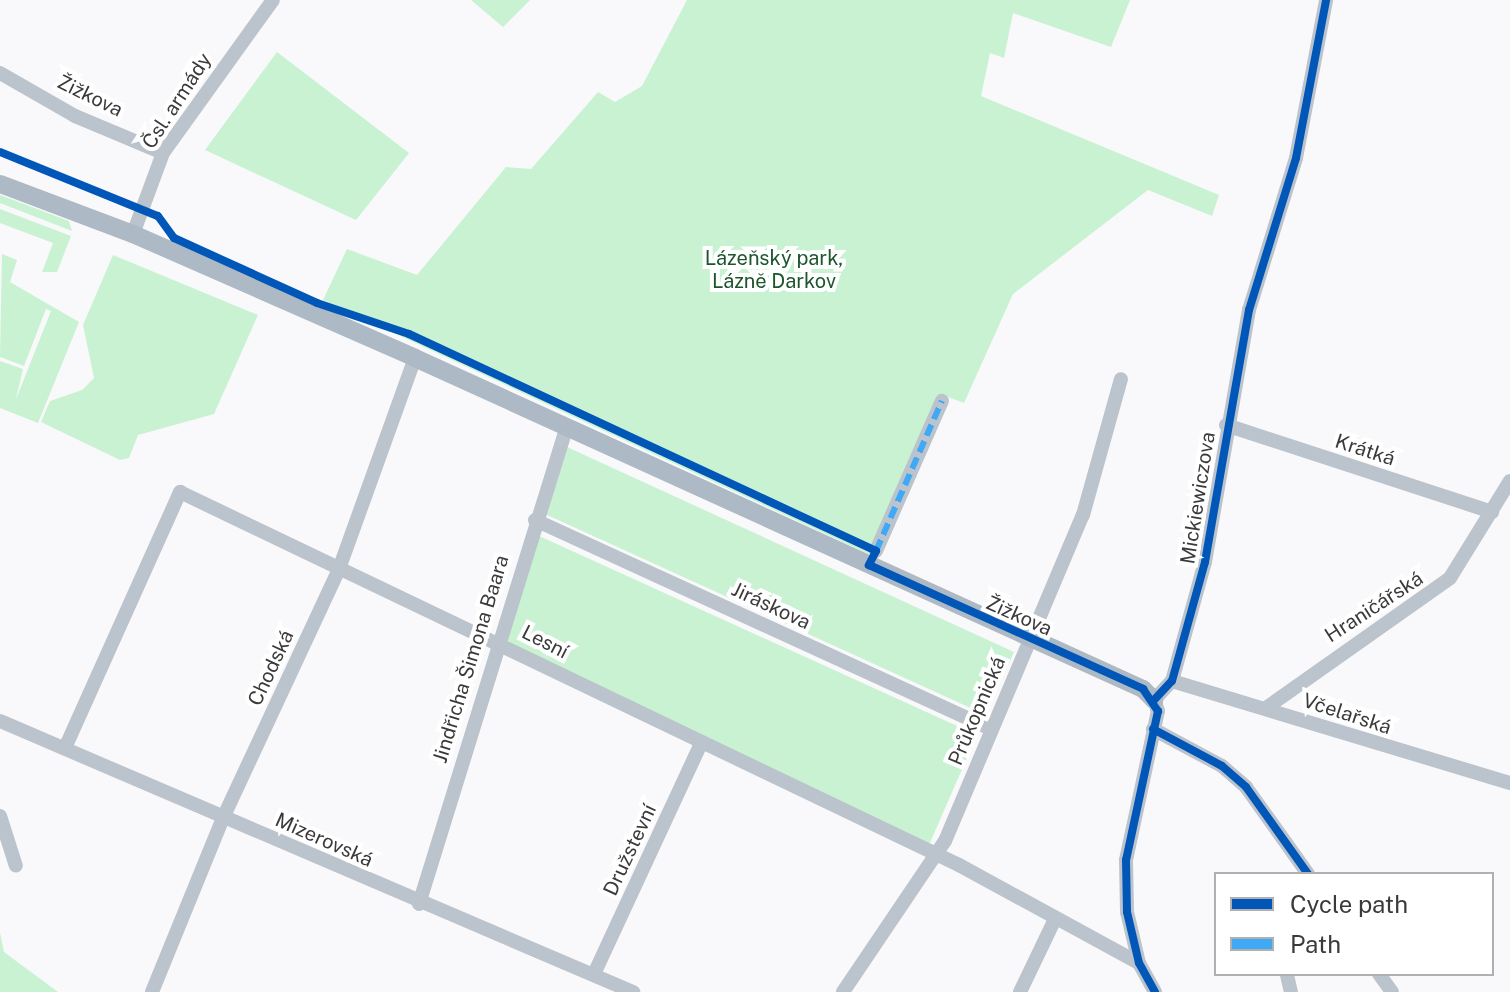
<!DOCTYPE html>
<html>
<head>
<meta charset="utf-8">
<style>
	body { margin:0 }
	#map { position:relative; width:1510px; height:992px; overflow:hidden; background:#f9f9fb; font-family:"Public Sans",sans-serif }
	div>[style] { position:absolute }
	.green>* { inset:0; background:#c8f2d1 }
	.street>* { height:14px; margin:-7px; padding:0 7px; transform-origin:7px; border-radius:7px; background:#bbc3cc }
	.secondary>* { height:18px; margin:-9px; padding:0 9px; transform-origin:9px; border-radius:9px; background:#adb9c4 }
	.quiet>* { height:6px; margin-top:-3px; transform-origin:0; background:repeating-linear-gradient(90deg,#3fa9f5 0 12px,transparent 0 18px) }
	.cycleway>* { height:8px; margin:-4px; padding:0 4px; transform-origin:4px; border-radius:4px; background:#0057b8 }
	span { translate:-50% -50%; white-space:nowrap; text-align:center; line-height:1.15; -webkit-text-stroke:8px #fff; paint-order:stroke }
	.street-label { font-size:20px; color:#3a3a3b }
	.park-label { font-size:20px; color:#1d562d }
	.legend { position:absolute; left:1214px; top:872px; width:280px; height:104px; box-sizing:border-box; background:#fff; border:2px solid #b0b0b1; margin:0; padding:10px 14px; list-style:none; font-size:24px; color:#3a3a3b }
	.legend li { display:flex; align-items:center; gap:16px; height:40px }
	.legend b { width:40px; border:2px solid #b0b0b1 }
</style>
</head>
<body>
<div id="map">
	<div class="green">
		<div style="clip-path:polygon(471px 0,530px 0,503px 27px)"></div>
		<div style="clip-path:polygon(687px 0,1130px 0,1111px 47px,1013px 13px,1004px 58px,990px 53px,981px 96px,1219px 195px,1212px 216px,1148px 190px,1013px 294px,964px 403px,948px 397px,875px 557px,323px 300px,347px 249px,417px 275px,506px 167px,531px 169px,598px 92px,615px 102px,642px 86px)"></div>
		<div style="clip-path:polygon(277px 52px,409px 153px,356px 220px,205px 150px)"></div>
		<div style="clip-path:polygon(0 195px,69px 221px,72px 231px,0 203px)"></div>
		<div style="clip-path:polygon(0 209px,71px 236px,57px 272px,42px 272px,53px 243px,0 223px)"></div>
		<div style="clip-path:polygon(2px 254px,17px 260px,10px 282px,79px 322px,38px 423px,0 408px,0 361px,23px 369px,16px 399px,51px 311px,46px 309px,24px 366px,0 357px)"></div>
		<div style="clip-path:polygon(113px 255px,258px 315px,214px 414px,138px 435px,129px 458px,120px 460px,41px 422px,50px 401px,82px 390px,94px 378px,83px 325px)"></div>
		<div style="clip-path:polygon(567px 447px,1014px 652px,986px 715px,545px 514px)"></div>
		<div style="clip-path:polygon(537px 535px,977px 735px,929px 845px,510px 643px,504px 635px)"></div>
		<div style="clip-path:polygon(0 932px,4px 952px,58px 992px,0 992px)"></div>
	</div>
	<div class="street">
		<div style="left:0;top:73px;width:86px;rotate:29.8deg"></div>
		<div style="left:75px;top:116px;width:95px;rotate:22.8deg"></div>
		<div style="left:133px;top:234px;width:86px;rotate:-69.7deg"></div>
		<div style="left:163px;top:153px;width:188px;rotate:-54.3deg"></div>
		<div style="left:1226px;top:425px;width:280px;rotate:18.1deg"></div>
		<div style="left:535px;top:520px;width:502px;rotate:24.62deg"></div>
		<div style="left:876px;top:551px;width:164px;rotate:-66.3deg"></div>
		<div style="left:1172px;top:681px;width:353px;rotate:16.8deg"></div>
		<div style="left:1266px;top:708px;width:225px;rotate:-35.2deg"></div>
		<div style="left:1450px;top:578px;width:114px;rotate:-58.3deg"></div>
		<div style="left:0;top:721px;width:689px;rotate:23.18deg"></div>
		<div style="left:1153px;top:729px;width:78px;rotate:28.2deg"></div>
		<div style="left:1222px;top:766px;width:32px;rotate:41deg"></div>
		<div style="left:1246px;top:787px;width:107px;rotate:54.5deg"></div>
		<div style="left:65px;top:748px;width:281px;rotate:-65.8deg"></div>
		<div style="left:180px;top:492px;width:864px;rotate:25.59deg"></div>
		<div style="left:959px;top:865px;width:205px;rotate:28.6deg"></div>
		<div style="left:0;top:816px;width:52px;rotate:72.3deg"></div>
		<div style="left:419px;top:904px;width:499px;rotate:-72.8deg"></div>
		<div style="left:594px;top:974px;width:255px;rotate:-65.1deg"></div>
		<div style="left:1379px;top:974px;width:22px;rotate:54deg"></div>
		<div style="left:1287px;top:975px;width:17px;rotate:77deg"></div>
		<div style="left:152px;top:992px;width:188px;rotate:-67.8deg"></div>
		<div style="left:223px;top:818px;width:275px;rotate:-65deg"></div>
		<div style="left:339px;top:569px;width:224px;rotate:-70.2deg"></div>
		<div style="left:843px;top:992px;width:182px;rotate:-56deg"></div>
		<div style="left:945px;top:841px;width:354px;rotate:-67.1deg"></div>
		<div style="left:1083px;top:515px;width:141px;rotate:-74.4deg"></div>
		<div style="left:1020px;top:992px;width:81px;rotate:-64.4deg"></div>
		<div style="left:1155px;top:992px;width:33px;rotate:-119deg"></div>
		<div style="left:1139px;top:963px;width:52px;rotate:-103.2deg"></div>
		<div style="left:1127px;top:912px;width:52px;rotate:-91.1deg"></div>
		<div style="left:1126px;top:860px;width:152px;rotate:-77.9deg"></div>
		<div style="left:1158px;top:711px;width:12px;rotate:-110deg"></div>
		<div style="left:1154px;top:700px;width:26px;rotate:-47deg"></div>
		<div style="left:1172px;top:681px;width:123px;rotate:-74.5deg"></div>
		<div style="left:1205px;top:562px;width:256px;rotate:-80.1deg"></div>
		<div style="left:1249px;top:310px;width:159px;rotate:-72.8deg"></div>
		<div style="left:1296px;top:158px;width:161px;rotate:-79.2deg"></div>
	</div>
	<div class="secondary">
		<div style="left:0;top:184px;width:142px;rotate:20.6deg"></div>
		<div style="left:133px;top:234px;width:308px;rotate:23.7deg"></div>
		<div style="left:415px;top:358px;width:800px;rotate:24.45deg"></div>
		<div style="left:1143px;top:689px;width:16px;rotate:45deg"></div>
	</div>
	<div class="quiet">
		<div style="left:876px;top:551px;width:164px;rotate:-66.3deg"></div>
	</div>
	<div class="cycleway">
		<div style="left:0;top:152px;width:170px;rotate:22.1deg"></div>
		<div style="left:158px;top:216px;width:27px;rotate:54deg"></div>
		<div style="left:174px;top:238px;width:157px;rotate:24.4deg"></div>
		<div style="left:317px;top:303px;width:97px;rotate:18.6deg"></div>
		<div style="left:409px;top:334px;width:515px;rotate:24.92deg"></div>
		<div style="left:876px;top:551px;width:16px;rotate:117deg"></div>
		<div style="left:869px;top:565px;width:301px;rotate:24.3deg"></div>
		<div style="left:1143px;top:689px;width:27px;rotate:56deg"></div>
		<div style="left:1158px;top:711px;width:152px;rotate:102.1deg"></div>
		<div style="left:1126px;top:860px;width:52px;rotate:88.9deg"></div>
		<div style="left:1127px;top:912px;width:52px;rotate:76.8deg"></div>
		<div style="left:1139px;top:963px;width:33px;rotate:61deg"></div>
		<div style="left:1154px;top:700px;width:26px;rotate:-47deg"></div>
		<div style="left:1172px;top:681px;width:123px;rotate:-74.5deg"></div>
		<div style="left:1205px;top:562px;width:256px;rotate:-80.1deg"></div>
		<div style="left:1249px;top:310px;width:159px;rotate:-72.8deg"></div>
		<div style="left:1296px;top:158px;width:161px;rotate:-79.2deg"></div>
		<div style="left:1153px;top:729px;width:78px;rotate:28.2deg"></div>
		<div style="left:1222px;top:766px;width:32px;rotate:41deg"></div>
		<div style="left:1246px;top:787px;width:107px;rotate:54.5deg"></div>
	</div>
	<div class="street-label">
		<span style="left:90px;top:96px;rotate:26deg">Žižkova</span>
		<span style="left:177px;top:101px;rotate:-57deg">Čsl. armády</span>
		<span style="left:1365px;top:450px;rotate:18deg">Krátká</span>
		<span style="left:1198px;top:498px;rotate:-81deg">Mickiewiczova</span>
		<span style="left:771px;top:606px;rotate:25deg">Jiráskova</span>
		<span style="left:1374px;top:607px;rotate:-33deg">Hraničářská</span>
		<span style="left:1019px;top:616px;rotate:24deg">Žižkova</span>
		<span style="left:545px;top:642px;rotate:27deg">Lesní</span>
		<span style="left:471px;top:659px;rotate:-73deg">Jindřicha Šimona Baara</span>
		<span style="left:271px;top:668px;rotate:-65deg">Chodská</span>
		<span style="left:977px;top:711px;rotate:-67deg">Průkopnická</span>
		<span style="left:1347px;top:714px;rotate:18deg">Včelařská</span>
		<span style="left:324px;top:840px;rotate:24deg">Mizerovská</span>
		<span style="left:630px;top:850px;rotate:-65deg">Družstevní</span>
	</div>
	<div class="park-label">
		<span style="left:774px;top:270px">Lázeňský park,<br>Lázně Darkov</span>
	</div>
	<ul class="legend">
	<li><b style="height:10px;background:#0057b8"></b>Cycle path</li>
	<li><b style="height:10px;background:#3fa9f5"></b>Path</li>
	</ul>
</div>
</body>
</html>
